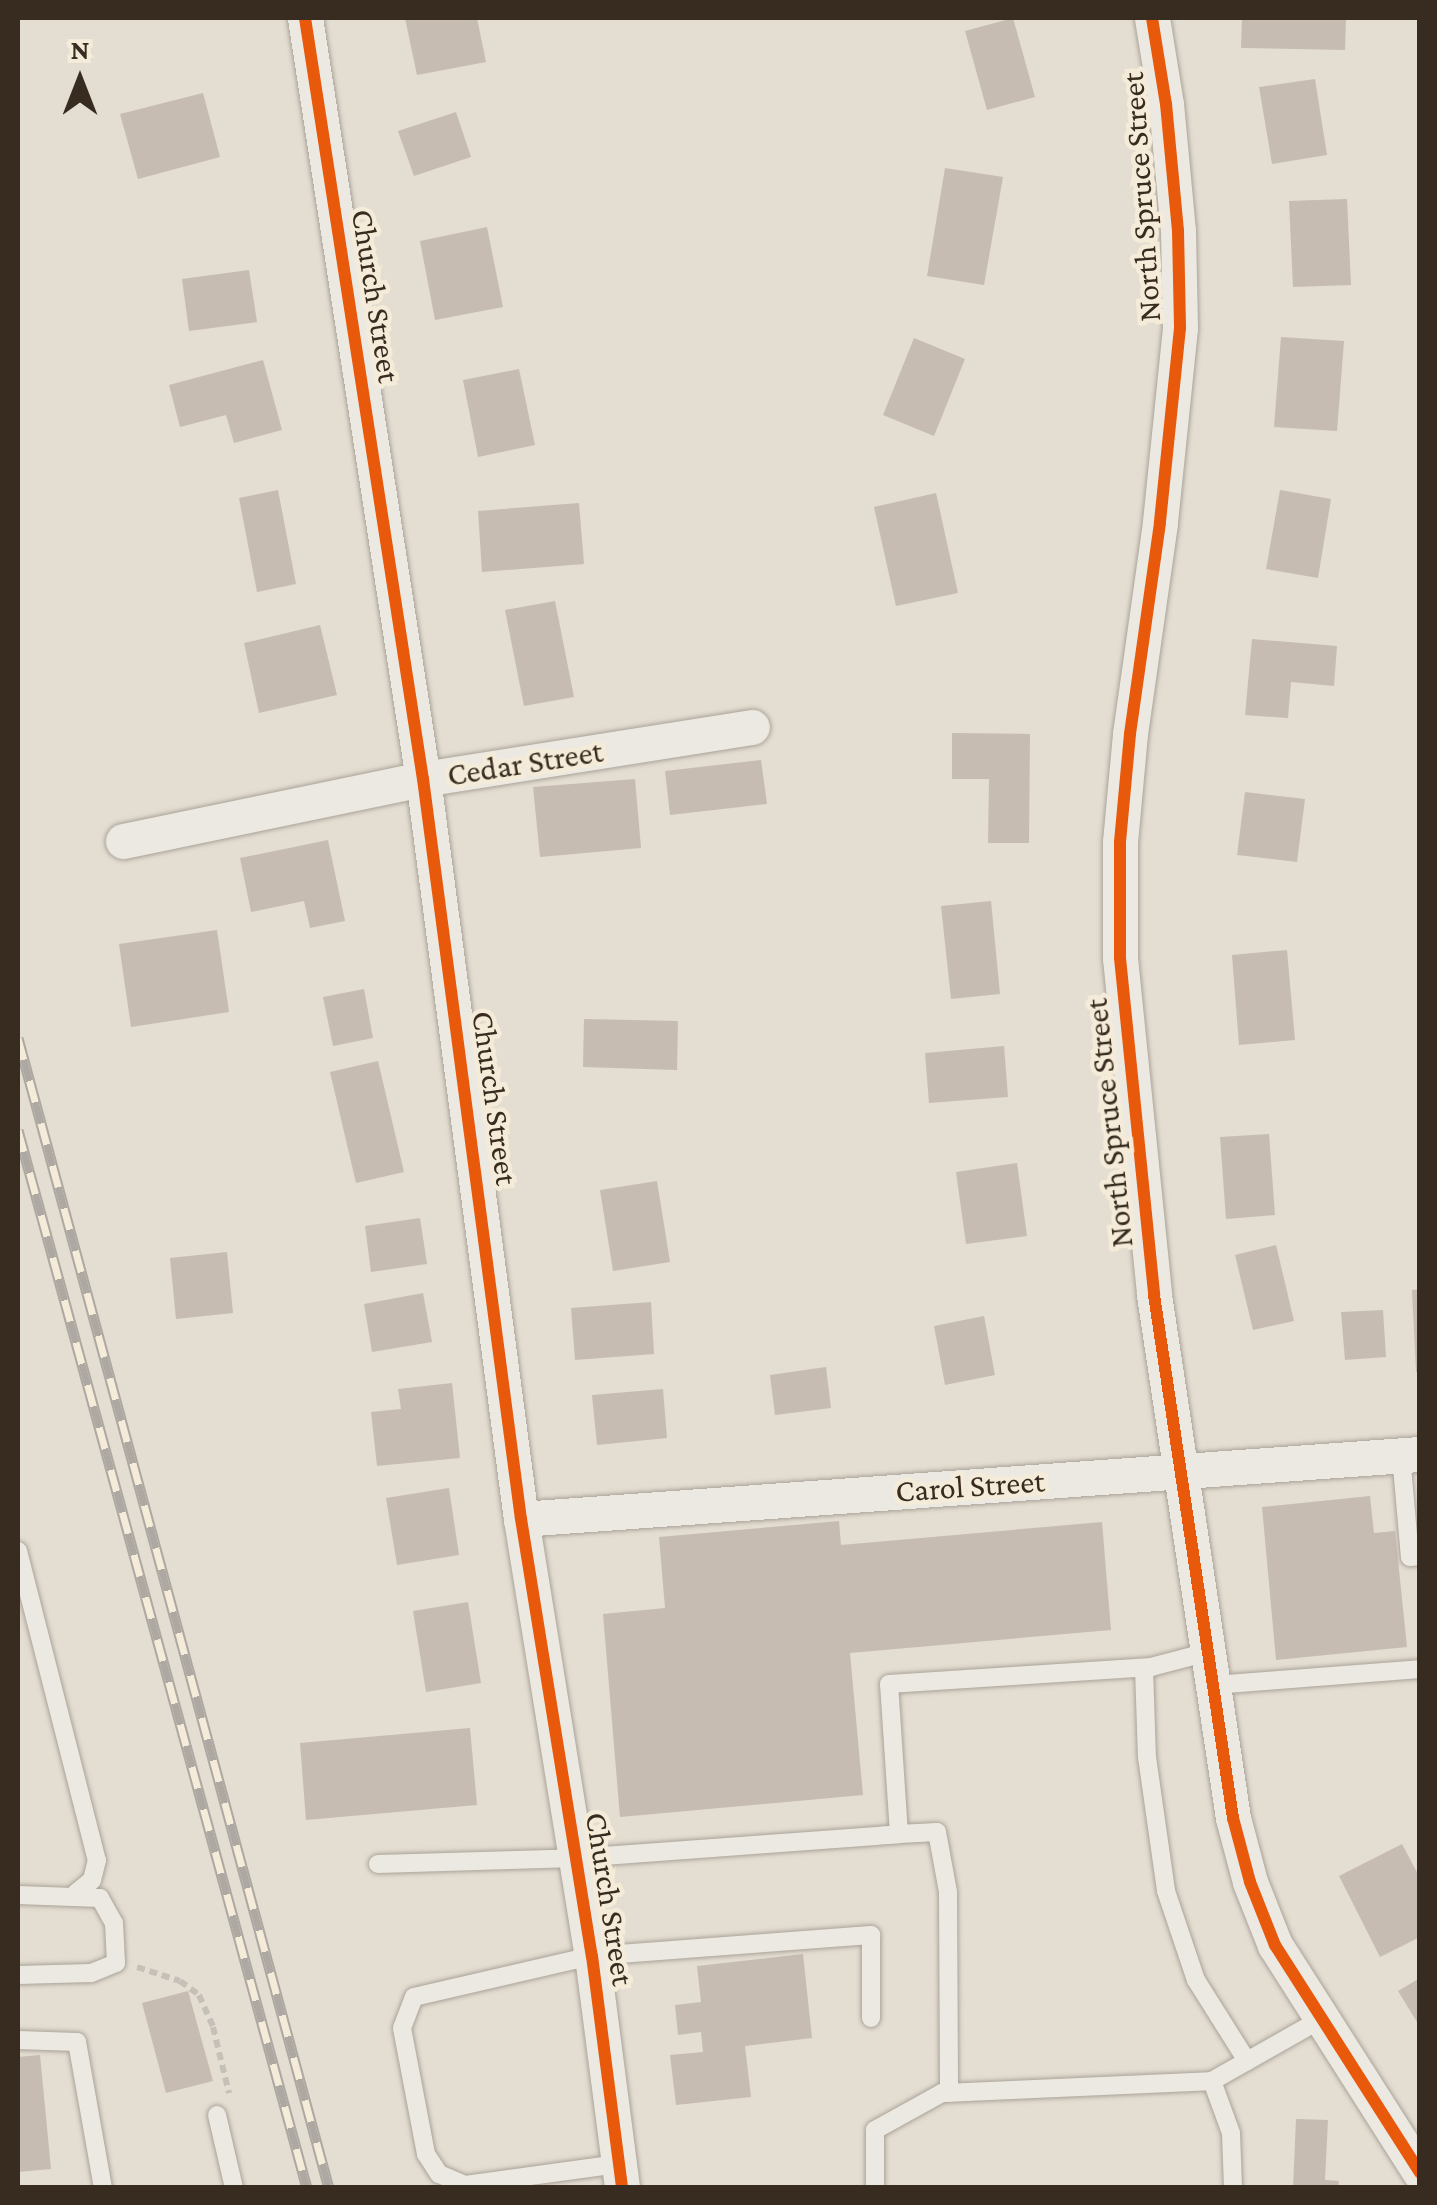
<!DOCTYPE html>
<html>
<head>
<meta charset="utf-8">
<style>
	body { margin:0 }
	#map { position:relative; width:1437px; height:2205px; overflow:hidden; background:#e4ddd1; font-family:"Crimson Pro",serif }
	div>[style] { position:absolute }
	.building>* { inset:0; background:#c7bcb2 }
	.path>* { height:6px; margin-top:-3px; transform-origin:0; background:repeating-linear-gradient(90deg,#c5c0b8 0 8px,transparent 0 13px) }
	.roads { filter:drop-shadow(0 0 2px #aaa399) drop-shadow(0 0 2px #aaa399) }
	.lane>* { height:18px; margin:-9px; padding:0 9px; transform-origin:9px; border-radius:9px; background:#ece9e2 }
	.street>* { height:35px; margin:-17.5px; padding:0 17.5px; transform-origin:17.5px; border-radius:17.5px; background:#ece9e2 }
	.rail>* { height:11px; margin-top:-5.5px; transform-origin:0; background:repeating-linear-gradient(90deg,#f4ebd8 0 22px,#ada8a1 0 44px); box-sizing:border-box; border-block:2px solid #ada8a1 }
	.cycleway>* { height:12px; margin:-6px; padding:0 6px; transform-origin:6px; border-radius:6px; background:#e8590c }
	span { translate:-50% -50%; white-space:nowrap; text-align:center; line-height:1.15; -webkit-text-stroke:9px #f4ebd8; paint-order:stroke }
	.street-label { font-size:32px; color:#382c21 }
	.frame { position:absolute; inset:0; border:20px solid #382c21; pointer-events:none }
	.north { position:absolute; left:30px; top:30px; width:100px; height:100px; -webkit-text-stroke:8px #f4ebd8; paint-order:stroke; rotate:0deg; font-size:28px; font-weight:700; line-height:40px; text-align:center; color:#382c21 }
	.north::after { content:''; display:block; margin:auto; width:35px; height:45px; background:#382c21; clip-path:polygon(50% 0,100% 100%,50% 72%,0 100%) }
</style>
</head>
<body>
<div id="map">
	<div class="building">
		<div style="clip-path:polygon(405px 18px,477px 18px,486px 62px,417px 75px)"></div>
		<div style="clip-path:polygon(1013px 18px,1035px 97px,987px 110px,965px 31px)"></div>
		<div style="clip-path:polygon(1242px 18px,1346px 18px,1345px 50px,1241px 48px)"></div>
		<div style="clip-path:polygon(1315px 79px,1327px 155px,1272px 164px,1259px 87px)"></div>
		<div style="clip-path:polygon(203px 93px,220px 157px,138px 179px,120px 114px)"></div>
		<div style="clip-path:polygon(456px 112px,471px 157px,414px 176px,398px 131px)"></div>
		<div style="clip-path:polygon(945px 168px,1003px 177px,984px 285px,927px 276px)"></div>
		<div style="clip-path:polygon(1347px 199px,1351px 285px,1293px 287px,1289px 201px)"></div>
		<div style="clip-path:polygon(487px 227px,503px 307px,435px 320px,420px 241px)"></div>
		<div style="clip-path:polygon(249px 270px,257px 322px,189px 331px,182px 279px)"></div>
		<div style="clip-path:polygon(1281px 337px,1344px 341px,1337px 431px,1274px 427px)"></div>
		<div style="clip-path:polygon(914px 338px,965px 359px,934px 436px,883px 415px)"></div>
		<div style="clip-path:polygon(263px 360px,282px 430px,234px 443px,226px 415px,180px 427px,169px 385px)"></div>
		<div style="clip-path:polygon(519px 369px,535px 445px,478px 457px,463px 380px)"></div>
		<div style="clip-path:polygon(278px 490px,296px 584px,257px 592px,239px 498px)"></div>
		<div style="clip-path:polygon(1280px 490px,1331px 499px,1318px 578px,1266px 569px)"></div>
		<div style="clip-path:polygon(936px 493px,958px 593px,896px 606px,874px 507px)"></div>
		<div style="clip-path:polygon(579px 503px,584px 564px,482px 572px,478px 511px)"></div>
		<div style="clip-path:polygon(555px 601px,574px 697px,524px 706px,505px 610px)"></div>
		<div style="clip-path:polygon(320px 625px,337px 695px,259px 713px,244px 643px)"></div>
		<div style="clip-path:polygon(1252px 639px,1337px 646px,1334px 686px,1291px 682px,1288px 718px,1245px 715px)"></div>
		<div style="clip-path:polygon(952px 733px,1030px 734px,1029px 843px,988px 843px,989px 779px,952px 779px)"></div>
		<div style="clip-path:polygon(761px 760px,767px 804px,670px 815px,665px 771px)"></div>
		<div style="clip-path:polygon(635px 779px,641px 848px,540px 857px,533px 787px)"></div>
		<div style="clip-path:polygon(1245px 792px,1305px 799px,1297px 862px,1237px 855px)"></div>
		<div style="clip-path:polygon(328px 840px,345px 921px,310px 928px,304px 901px,251px 912px,240px 858px)"></div>
		<div style="clip-path:polygon(991px 901px,1000px 994px,951px 999px,941px 906px)"></div>
		<div style="clip-path:polygon(217px 930px,229px 1012px,131px 1027px,119px 944px)"></div>
		<div style="clip-path:polygon(1287px 950px,1295px 1040px,1239px 1045px,1232px 955px)"></div>
		<div style="clip-path:polygon(364px 989px,373px 1038px,333px 1046px,323px 997px)"></div>
		<div style="clip-path:polygon(584px 1019px,678px 1021px,677px 1070px,583px 1067px)"></div>
		<div style="clip-path:polygon(1004px 1046px,1008px 1097px,929px 1103px,925px 1053px)"></div>
		<div style="clip-path:polygon(378px 1061px,404px 1172px,356px 1183px,330px 1072px)"></div>
		<div style="clip-path:polygon(1269px 1134px,1275px 1215px,1226px 1219px,1220px 1137px)"></div>
		<div style="clip-path:polygon(1017px 1163px,1027px 1236px,966px 1244px,956px 1172px)"></div>
		<div style="clip-path:polygon(657px 1181px,670px 1262px,613px 1271px,600px 1190px)"></div>
		<div style="clip-path:polygon(420px 1218px,427px 1264px,371px 1272px,365px 1226px)"></div>
		<div style="clip-path:polygon(1276px 1245px,1294px 1321px,1253px 1330px,1235px 1255px)"></div>
		<div style="clip-path:polygon(227px 1252px,233px 1313px,176px 1319px,170px 1258px)"></div>
		<div style="clip-path:polygon(1420px 1289px,1420px 1372px,1416px 1372px,1412px 1290px)"></div>
		<div style="clip-path:polygon(423px 1293px,432px 1342px,372px 1352px,364px 1304px)"></div>
		<div style="clip-path:polygon(651px 1302px,654px 1354px,575px 1360px,571px 1308px)"></div>
		<div style="clip-path:polygon(1383px 1310px,1386px 1357px,1345px 1360px,1341px 1312px)"></div>
		<div style="clip-path:polygon(984px 1316px,995px 1375px,945px 1385px,934px 1326px)"></div>
		<div style="clip-path:polygon(826px 1367px,831px 1408px,775px 1415px,770px 1375px)"></div>
		<div style="clip-path:polygon(452px 1383px,460px 1458px,377px 1466px,371px 1412px,401px 1409px,398px 1389px)"></div>
		<div style="clip-path:polygon(663px 1389px,667px 1438px,597px 1445px,592px 1395px)"></div>
		<div style="clip-path:polygon(449px 1488px,459px 1555px,397px 1565px,386px 1498px)"></div>
		<div style="clip-path:polygon(1370px 1496px,1374px 1533px,1395px 1531px,1407px 1647px,1276px 1660px,1262px 1507px)"></div>
		<div style="clip-path:polygon(839px 1521px,841px 1545px,1102px 1522px,1111px 1630px,850px 1653px,863px 1795px,620px 1817px,603px 1614px,665px 1608px,659px 1537px)"></div>
		<div style="clip-path:polygon(468px 1602px,481px 1683px,426px 1692px,413px 1611px)"></div>
		<div style="clip-path:polygon(470px 1728px,477px 1805px,306px 1820px,300px 1743px)"></div>
		<div style="clip-path:polygon(1402px 1844px,1420px 1878px,1420px 1937px,1380px 1957px,1339px 1876px)"></div>
		<div style="clip-path:polygon(803px 1954px,812px 2038px,745px 2046px,751px 2097px,676px 2105px,670px 2055px,703px 2052px,701px 2032px,678px 2035px,675px 2005px,701px 2002px,697px 1966px)"></div>
		<div style="clip-path:polygon(1420px 1978px,1420px 2027px,1398px 1991px)"></div>
		<div style="clip-path:polygon(188px 1991px,213px 2081px,166px 2093px,142px 2003px)"></div>
		<div style="clip-path:polygon(40px 2055px,51px 2169px,18px 2172px,18px 2057px)"></div>
		<div style="clip-path:polygon(1296px 2119px,1328px 2120px,1325px 2180px,1339px 2181px,1338px 2188px,1293px 2188px)"></div>
	</div>
	<div class="path">
		<div style="left:137px;top:1967px;width:45px;rotate:18deg"></div>
		<div style="left:180px;top:1981px;width:24px;rotate:36deg"></div>
		<div style="left:199px;top:1995px;width:35px;rotate:66deg"></div>
		<div style="left:213px;top:2027px;width:68px;rotate:76.4deg"></div>
	</div>
	<div class="roads">
		<div class="lane">
			<div style="left:1401px;top:1455px;width:102px;rotate:85deg"></div>
			<div style="left:1410px;top:1557px;width:10px;rotate:-6deg"></div>
			<div style="left:18px;top:1551px;width:319px;rotate:75.7deg"></div>
			<div style="left:97px;top:1860px;width:21px;rotate:104deg"></div>
			<div style="left:92px;top:1880px;width:21px;rotate:141deg"></div>
			<div style="left:1144px;top:1668px;width:89px;rotate:88.1deg"></div>
			<div style="left:1147px;top:1757px;width:135px;rotate:81.9deg"></div>
			<div style="left:1166px;top:1891px;width:94px;rotate:71.4deg"></div>
			<div style="left:1196px;top:1980px;width:96px;rotate:57.8deg"></div>
			<div style="left:1213px;top:1685px;width:208px;rotate:-4.4deg"></div>
			<div style="left:899px;top:1834px;width:38px;rotate:-3deg"></div>
			<div style="left:937px;top:1832px;width:61px;rotate:79.6deg"></div>
			<div style="left:948px;top:1892px;width:201px;rotate:89.7deg"></div>
			<div style="left:378px;top:1864px;width:198px;rotate:-1.7deg"></div>
			<div style="left:576px;top:1858px;width:324px;rotate:-4.2deg"></div>
			<div style="left:899px;top:1834px;width:150px;rotate:-93.8deg"></div>
			<div style="left:889px;top:1684px;width:263px;rotate:-3.7deg"></div>
			<div style="left:1151px;top:1667px;width:59px;rotate:-14.7deg"></div>
			<div style="left:18px;top:1895px;width:82px;rotate:2.1deg"></div>
			<div style="left:100px;top:1898px;width:29px;rotate:61deg"></div>
			<div style="left:114px;top:1923px;width:40px;rotate:87.1deg"></div>
			<div style="left:116px;top:1963px;width:27px;rotate:158deg"></div>
			<div style="left:91px;top:1973px;width:73px;rotate:178.4deg"></div>
			<div style="left:18px;top:2040px;width:59px;rotate:1.9deg"></div>
			<div style="left:77px;top:2042px;width:148px;rotate:79.9deg"></div>
			<div style="left:1212px;top:2081px;width:55px;rotate:69.9deg"></div>
			<div style="left:1231px;top:2133px;width:55px;rotate:87.9deg"></div>
			<div style="left:217px;top:2115px;width:75px;rotate:76.9deg"></div>
			<div style="left:618px;top:2164px;width:154px;rotate:172.2deg"></div>
			<div style="left:465px;top:2185px;width:28px;rotate:-157deg"></div>
			<div style="left:439px;top:2174px;width:24px;rotate:-123deg"></div>
			<div style="left:426px;top:2154px;width:128px;rotate:-100.8deg"></div>
			<div style="left:402px;top:2028px;width:33px;rotate:-69deg"></div>
			<div style="left:414px;top:1997px;width:183px;rotate:-13deg"></div>
			<div style="left:592px;top:1956px;width:280px;rotate:-4.3deg"></div>
			<div style="left:871px;top:1935px;width:83px;rotate:90deg"></div>
			<div style="left:875px;top:2188px;width:58px;rotate:-90deg"></div>
			<div style="left:875px;top:2130px;width:77px;rotate:-28.9deg"></div>
			<div style="left:942px;top:2093px;width:270px;rotate:-2.5deg"></div>
			<div style="left:1212px;top:2081px;width:125px;rotate:-29.6deg"></div>
		</div>
		<div class="street">
			<div style="left:305px;top:18px;width:770px;rotate:81.19deg"></div>
			<div style="left:423px;top:779px;width:746px;rotate:82.46deg"></div>
			<div style="left:521px;top:1519px;width:443px;rotate:80.8deg"></div>
			<div style="left:592px;top:1956px;width:234px;rotate:82.6deg"></div>
			<div style="left:1152px;top:18px;width:87px;rotate:80.8deg"></div>
			<div style="left:1166px;top:104px;width:128px;rotate:84.6deg"></div>
			<div style="left:1178px;top:231px;width:97px;rotate:88.8deg"></div>
			<div style="left:1180px;top:328px;width:196px;rotate:95.9deg"></div>
			<div style="left:1160px;top:523px;width:213px;rotate:98.1deg"></div>
			<div style="left:1130px;top:734px;width:108px;rotate:95.3deg"></div>
			<div style="left:1120px;top:842px;width:116px;rotate:90deg"></div>
			<div style="left:1120px;top:958px;width:339px;rotate:84.2deg"></div>
			<div style="left:1154px;top:1295px;width:529px;rotate:81.41deg"></div>
			<div style="left:1233px;top:1818px;width:66px;rotate:75.1deg"></div>
			<div style="left:1250px;top:1882px;width:68px;rotate:68.4deg"></div>
			<div style="left:1275px;top:1945px;width:270px;rotate:57.5deg"></div>
			<div style="left:123px;top:841px;width:306px;rotate:-11.7deg"></div>
			<div style="left:423px;top:779px;width:333px;rotate:-9deg"></div>
			<div style="left:521px;top:1519px;width:901px;rotate:-4.14deg"></div>
		</div>
	</div>
	<div class="rail">
		<div style="left:18px;top:1038px;width:1191px;rotate:74.87deg"></div>
		<div style="left:18px;top:1130px;width:1097px;rotate:74.72deg"></div>
	</div>
	<div class="cycleway">
		<div style="left:305px;top:18px;width:770px;rotate:81.19deg"></div>
		<div style="left:423px;top:779px;width:746px;rotate:82.46deg"></div>
		<div style="left:521px;top:1519px;width:443px;rotate:80.8deg"></div>
		<div style="left:592px;top:1956px;width:234px;rotate:82.6deg"></div>
		<div style="left:1152px;top:18px;width:87px;rotate:80.8deg"></div>
		<div style="left:1166px;top:104px;width:128px;rotate:84.6deg"></div>
		<div style="left:1178px;top:231px;width:97px;rotate:88.8deg"></div>
		<div style="left:1180px;top:328px;width:196px;rotate:95.9deg"></div>
		<div style="left:1160px;top:523px;width:213px;rotate:98.1deg"></div>
		<div style="left:1130px;top:734px;width:108px;rotate:95.3deg"></div>
		<div style="left:1120px;top:842px;width:116px;rotate:90deg"></div>
		<div style="left:1120px;top:958px;width:339px;rotate:84.2deg"></div>
		<div style="left:1154px;top:1295px;width:529px;rotate:81.41deg"></div>
		<div style="left:1233px;top:1818px;width:66px;rotate:75.1deg"></div>
		<div style="left:1250px;top:1882px;width:68px;rotate:68.4deg"></div>
		<div style="left:1275px;top:1945px;width:270px;rotate:57.5deg"></div>
	</div>
	<div class="street-label">
		<span style="left:1141px;top:197px;rotate:-94deg">North Spruce Street</span>
		<span style="left:376px;top:296px;rotate:81deg">Church Street</span>
		<span style="left:525px;top:763px;rotate:-9deg">Cedar Street</span>
		<span style="left:495px;top:1098px;rotate:82deg">Church Street</span>
		<span style="left:1109px;top:1123px;rotate:-96deg">North Spruce Street</span>
		<span style="left:970px;top:1486px;rotate:-4deg">Carol Street</span>
		<span style="left:610px;top:1899px;rotate:81deg">Church Street</span>
	</div>
	<div class="frame"></div>
	<div class="north">N</div>
</div>
</body>
</html>
